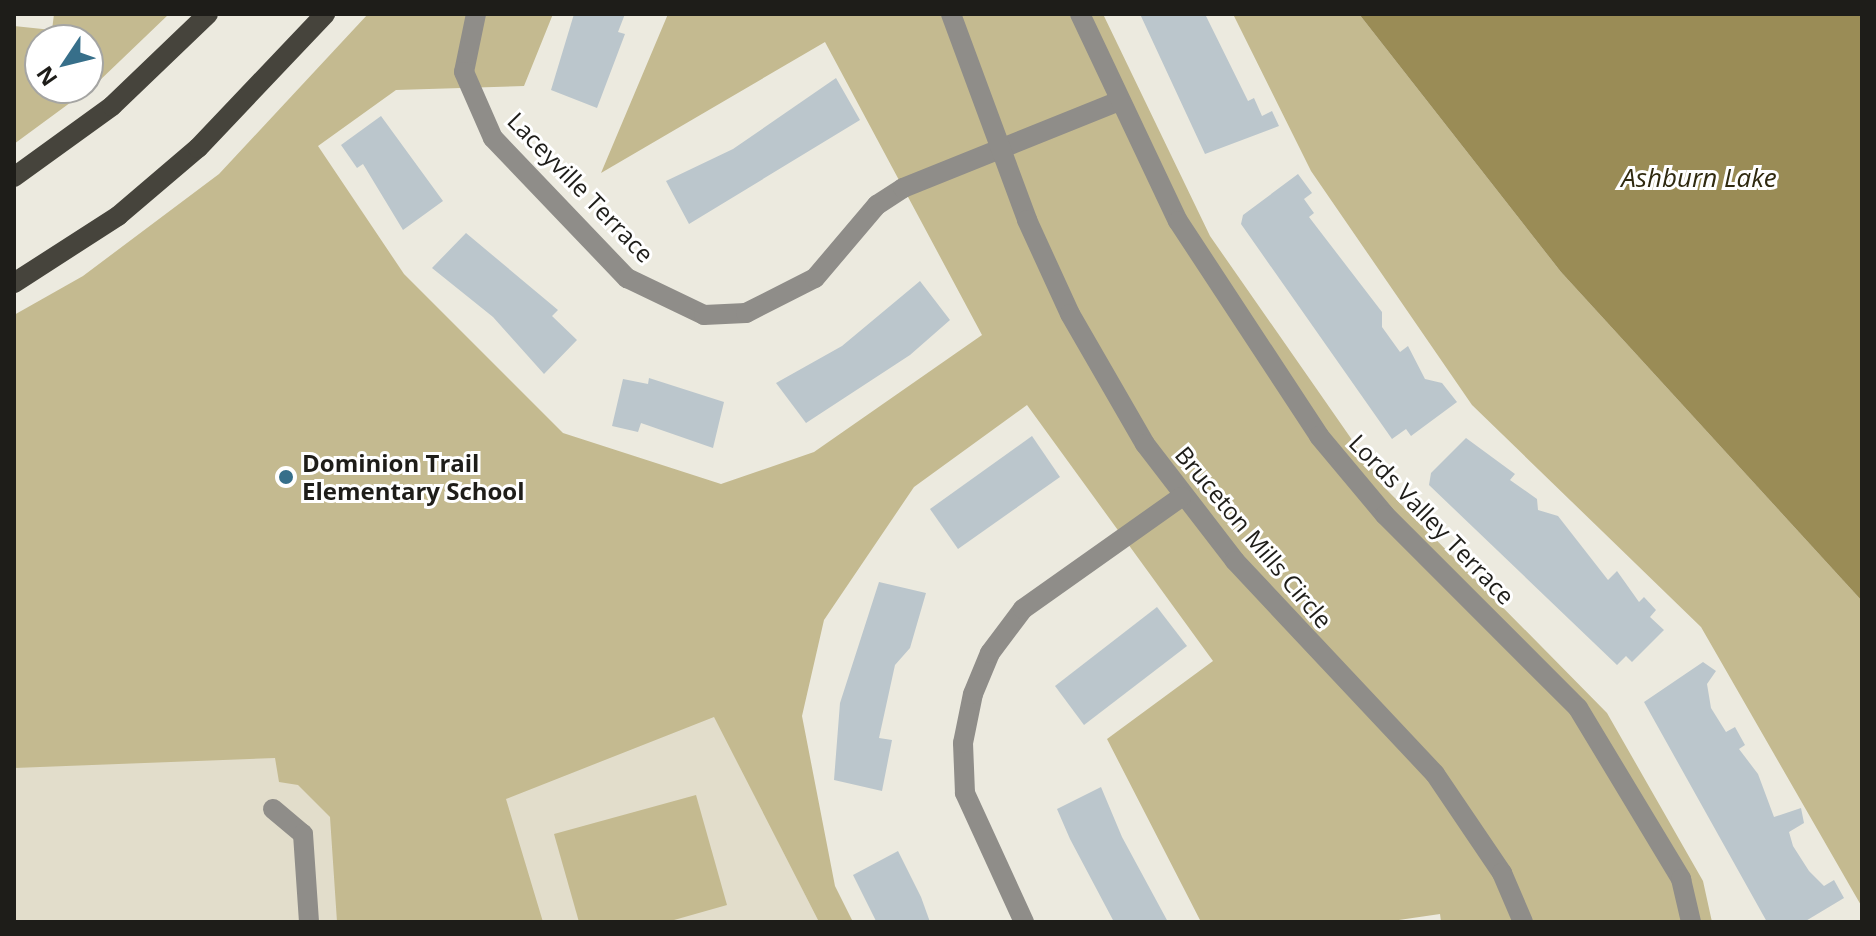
<!DOCTYPE html>
<html>
<head>
<meta charset="utf-8">
<style>
	body { margin:0 }
	#map { position:relative; width:1876px; height:936px; overflow:hidden; background:#eceadf; font-family:"Open Sans",sans-serif }
	div>[style] { position:absolute }
	.built>* { inset:0; background:#e2ddcb }
	.green>* { inset:0; background:#c4ba90 }
	.water>* { inset:0; background:#9a8c56 }
	.building>* { inset:0; background:#bbc6cc }
	.minor>* { height:20px; margin:-10px; padding:0 10px; transform-origin:10px; border-radius:10px; background:#8f8d89 }
	.major>* { height:20px; margin:-10px; padding:0 10px; transform-origin:10px; border-radius:10px; background:#46443c }
	.dots>* { width:22px; height:22px; translate:-50% -50%; box-sizing:border-box; border:4px solid #fff; border-radius:50% }
	span { translate:-50% -50%; white-space:nowrap; text-align:center; line-height:1.15; -webkit-text-stroke:6px #fff; paint-order:stroke }
	.street-label { font-size:24px; color:#1e1d19 }
	.poi-label { font-size:24px; color:#1e1d19; font-weight:700 }
	.left { translate:0 -50%; text-align:left }
	.water-label { font-size:26px; color:#2f290f; font-style:italic }
	.frame { position:absolute; inset:0; border:16px solid #1e1d19; pointer-events:none }
	.north { position:absolute; left:24px; top:24px; width:80px; height:80px; box-sizing:border-box; background:#fff; border:2px solid #a5a5a3; border-radius:50%; rotate:235deg; font-size:22px; font-weight:700; line-height:32px; text-align:center; color:#1e1d19 }
	.north::after { content:''; display:block; margin:auto; width:28px; height:36px; background:#376f8a; clip-path:polygon(50% 0,100% 100%,50% 72%,0 100%) }
</style>
</head>
<body>
<div id="map">
	<div class="built">
		<div style="clip-path:polygon(14px 357px,654px 598px,819px 922px,14px 922px)"></div>
	</div>
	<div class="green">
		<div style="clip-path:polygon(evenodd,54px 14px,169px 14px,97px 83px,14px 144px,14px 26px,52px 30px,54px 14px,88px 40px,88px 88px,40px 88px,40px 40px,88px 40px)"></div>
		<div style="clip-path:polygon(368px 14px,553px 14px,524px 86px,396px 90px,318px 146px,404px 274px,563px 433px,721px 484px,814px 452px,982px 335px,825px 42px,601px 173px,668px 14px,1103px 14px,1210px 236px,1387px 490px,1607px 713px,1703px 881px,1712px 922px,1441px 922px,1440px 914px,1385px 922px,1201px 922px,1107px 739px,1213px 661px,1027px 405px,914px 487px,824px 620px,802px 716px,835px 886px,853px 922px,819px 922px,714px 717px,506px 799px,543px 922px,337px 922px,330px 817px,298px 785px,279px 782px,275px 758px,14px 768px,14px 315px,83px 276px,219px 174px)"></div>
		<div style="clip-path:polygon(1233px 14px,1359px 14px,1561px 272px,1862px 601px,1862px 907px,1701px 627px,1472px 405px,1311px 171px)"></div>
		<div style="clip-path:polygon(696px 795px,727px 905px,667px 922px,579px 922px,554px 834px)"></div>
	</div>
	<div class="water">
		<div style="clip-path:polygon(1359px 14px,1862px 14px,1862px 601px,1561px 272px)"></div>
	</div>
	<div class="building">
		<div style="clip-path:polygon(574px 14px,625px 14px,618px 32px,625px 34px,597px 108px,551px 90px)"></div>
		<div style="clip-path:polygon(1140px 14px,1205px 14px,1248px 101px,1254px 98px,1262px 116px,1272px 111px,1279px 126px,1205px 154px)"></div>
		<div style="clip-path:polygon(836px 78px,860px 120px,689px 224px,666px 181px,733px 149px)"></div>
		<div style="clip-path:polygon(381px 116px,443px 201px,403px 230px,363px 164px,357px 168px,341px 145px)"></div>
		<div style="clip-path:polygon(1298px 174px,1312px 193px,1304px 199px,1314px 213px,1309px 217px,1382px 312px,1382px 327px,1400px 352px,1408px 346px,1425px 379px,1442px 383px,1457px 402px,1411px 436px,1406px 429px,1392px 439px,1241px 224px,1243px 215px)"></div>
		<div style="clip-path:polygon(466px 233px,558px 310px,552px 316px,577px 340px,544px 374px,493px 317px,432px 268px)"></div>
		<div style="clip-path:polygon(920px 281px,950px 320px,910px 355px,806px 423px,776px 383px,842px 346px)"></div>
		<div style="clip-path:polygon(649px 378px,724px 402px,713px 448px,641px 423px,638px 432px,612px 426px,623px 379px,648px 384px)"></div>
		<div style="clip-path:polygon(1032px 436px,1060px 477px,958px 549px,930px 509px)"></div>
		<div style="clip-path:polygon(1466px 438px,1515px 474px,1510px 480px,1537px 499px,1538px 510px,1558px 516px,1608px 580px,1617px 571px,1639px 602px,1644px 597px,1656px 610px,1650px 617px,1664px 630px,1632px 662px,1626px 656px,1617px 665px,1429px 485px,1431px 473px)"></div>
		<div style="clip-path:polygon(879px 582px,926px 593px,910px 648px,895px 665px,879px 738px,892px 740px,882px 791px,834px 780px,840px 703px)"></div>
		<div style="clip-path:polygon(1157px 607px,1187px 646px,1084px 725px,1055px 686px)"></div>
		<div style="clip-path:polygon(1703px 662px,1716px 671px,1707px 684px,1711px 708px,1726px 732px,1735px 727px,1745px 745px,1739px 749px,1758px 774px,1774px 817px,1801px 808px,1804px 823px,1789px 832px,1793px 846px,1809px 871px,1824px 886px,1834px 880px,1844px 898px,1804px 922px,1767px 922px,1644px 702px)"></div>
		<div style="clip-path:polygon(1101px 787px,1122px 837px,1168px 922px,1114px 922px,1070px 839px,1057px 809px)"></div>
		<div style="clip-path:polygon(898px 851px,921px 897px,930px 922px,876px 921px,853px 875px)"></div>
	</div>
	<div class="minor">
		<div style="left:476px;top:14px;width:59px;rotate:101.7deg"></div>
		<div style="left:464px;top:72px;width:72px;rotate:66.3deg"></div>
		<div style="left:493px;top:138px;width:194px;rotate:46.3deg"></div>
		<div style="left:627px;top:278px;width:85px;rotate:25.7deg"></div>
		<div style="left:704px;top:315px;width:42px;rotate:-2.7deg"></div>
		<div style="left:746px;top:313px;width:77px;rotate:-26.9deg"></div>
		<div style="left:815px;top:278px;width:96px;rotate:-49.7deg"></div>
		<div style="left:877px;top:205px;width:31px;rotate:-33deg"></div>
		<div style="left:903px;top:188px;width:231px;rotate:-21.9deg"></div>
		<div style="left:951px;top:14px;width:220px;rotate:69.7deg"></div>
		<div style="left:1027px;top:220px;width:103px;rotate:65.4deg"></div>
		<div style="left:1070px;top:314px;width:150px;rotate:60deg"></div>
		<div style="left:1145px;top:444px;width:148px;rotate:52.4deg"></div>
		<div style="left:1235px;top:561px;width:292px;rotate:46.8deg"></div>
		<div style="left:1435px;top:774px;width:120px;rotate:55.9deg"></div>
		<div style="left:1502px;top:873px;width:53px;rotate:66.8deg"></div>
		<div style="left:1080px;top:14px;width:229px;rotate:64.7deg"></div>
		<div style="left:1178px;top:221px;width:257px;rotate:56.7deg"></div>
		<div style="left:1319px;top:436px;width:103px;rotate:50.1deg"></div>
		<div style="left:1385px;top:515px;width:273px;rotate:45deg"></div>
		<div style="left:1578px;top:708px;width:200px;rotate:58.9deg"></div>
		<div style="left:1681px;top:879px;width:44px;rotate:76.9deg"></div>
		<div style="left:273px;top:809px;width:39px;rotate:40deg"></div>
		<div style="left:303px;top:834px;width:88px;rotate:86.1deg"></div>
		<div style="left:1024px;top:922px;width:142px;rotate:-114.6deg"></div>
		<div style="left:965px;top:793px;width:50px;rotate:-92.3deg"></div>
		<div style="left:963px;top:743px;width:50px;rotate:-78.5deg"></div>
		<div style="left:973px;top:694px;width:44px;rotate:-67.5deg"></div>
		<div style="left:990px;top:653px;width:55px;rotate:-53.1deg"></div>
		<div style="left:1023px;top:609px;width:194px;rotate:-35.3deg"></div>
	</div>
	<div class="major">
		<div style="left:14px;top:177px;width:121px;rotate:-35.9deg"></div>
		<div style="left:112px;top:106px;width:133px;rotate:-43.8deg"></div>
		<div style="left:14px;top:283px;width:124px;rotate:-32.8deg"></div>
		<div style="left:118px;top:216px;width:105px;rotate:-40.4deg"></div>
		<div style="left:198px;top:148px;width:185px;rotate:-46.5deg"></div>
	</div>
	<div class="dots">
		<div style="left:286px;top:477px;background:#376f8a"></div>
	</div>
	<div class="street-label">
		<span style="left:581px;top:187px;rotate:46deg">Laceyville Terrace</span>
		<span style="left:1432px;top:519px;rotate:46deg">Lords Valley Terrace</span>
		<span style="left:1254px;top:537px;rotate:50deg">Bruceton Mills Circle</span>
	</div>
	<div class="poi-label">
		<span class="left" style="left:302px;top:477px">Dominion Trail<br>Elementary School</span>
	</div>
	<div class="water-label">
		<span style="left:1699px;top:178px">Ashburn Lake</span>
	</div>
	<div class="frame"></div>
	<div class="north">N</div>
</div>
</body>
</html>
